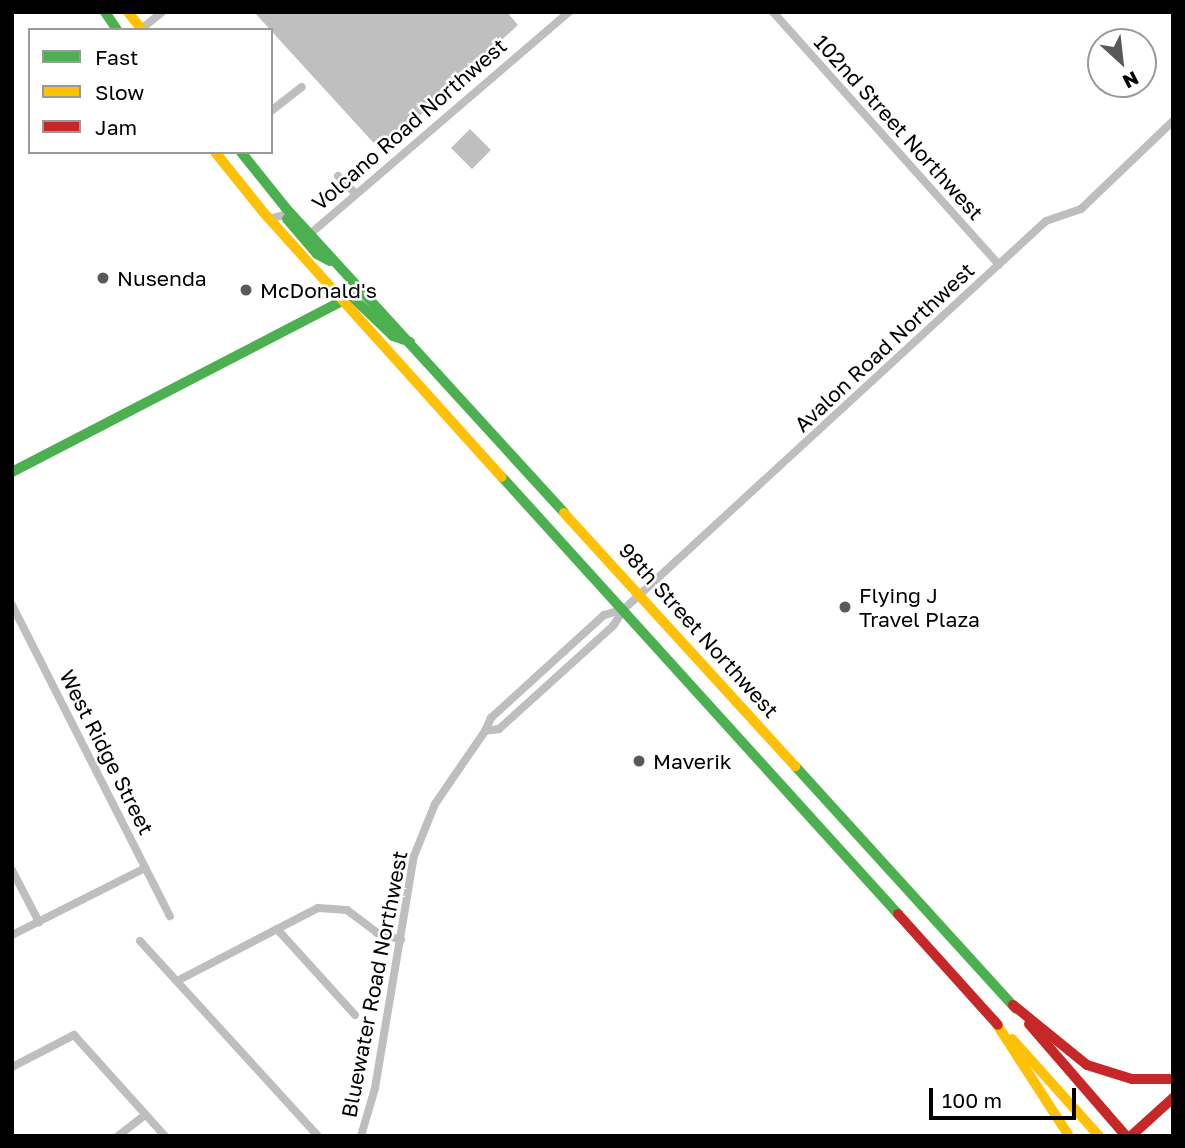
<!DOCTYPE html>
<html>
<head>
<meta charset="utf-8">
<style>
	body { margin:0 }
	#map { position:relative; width:1185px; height:1148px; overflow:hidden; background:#fff; font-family:"Golos Text",sans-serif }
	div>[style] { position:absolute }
	.water>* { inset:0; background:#bfbfbf }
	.street>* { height:8px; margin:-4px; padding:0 4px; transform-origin:4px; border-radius:4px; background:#bebebe }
	.fast>* { height:10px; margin:-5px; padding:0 5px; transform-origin:5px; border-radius:5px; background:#4caf50 }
	.slow>* { height:10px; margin:-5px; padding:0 5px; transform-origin:5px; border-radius:5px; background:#ffc107 }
	.jam>* { height:10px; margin:-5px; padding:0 5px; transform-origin:5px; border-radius:5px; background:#c62828 }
	.dots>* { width:19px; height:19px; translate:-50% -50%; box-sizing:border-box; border:4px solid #fff; border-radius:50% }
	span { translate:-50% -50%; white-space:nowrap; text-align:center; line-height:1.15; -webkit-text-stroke:5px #fff; paint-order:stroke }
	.street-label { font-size:21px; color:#000 }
	.poi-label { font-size:21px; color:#000 }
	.left { translate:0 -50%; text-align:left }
	.frame { position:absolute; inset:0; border:14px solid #000; pointer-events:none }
	.legend { position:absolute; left:28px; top:28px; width:245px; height:126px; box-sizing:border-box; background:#fff; border:2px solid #999; margin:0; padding:9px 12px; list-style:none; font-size:21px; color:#000 }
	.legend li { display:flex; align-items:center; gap:14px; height:35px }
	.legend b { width:35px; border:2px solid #999 }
	.north { position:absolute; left:1087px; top:28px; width:70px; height:70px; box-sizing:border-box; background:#fff; border:2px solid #999; border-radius:50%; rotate:153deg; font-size:19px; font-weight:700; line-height:28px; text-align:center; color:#000 }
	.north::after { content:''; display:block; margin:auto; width:24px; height:32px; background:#595959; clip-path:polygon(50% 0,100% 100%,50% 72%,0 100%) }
	.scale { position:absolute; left:929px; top:1088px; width:147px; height:32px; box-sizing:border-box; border:4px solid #000; border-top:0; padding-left:9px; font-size:21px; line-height:24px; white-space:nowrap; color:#000; -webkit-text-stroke:5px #fff; paint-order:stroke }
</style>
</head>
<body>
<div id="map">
	<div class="water">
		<div style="clip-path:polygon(254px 12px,507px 12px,518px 25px,381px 151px)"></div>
		<div style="clip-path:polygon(470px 129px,491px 150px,472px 169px,451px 148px)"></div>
	</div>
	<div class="street">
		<div style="left:773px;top:12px;width:339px;rotate:48.2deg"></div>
		<div style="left:140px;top:30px;width:28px;rotate:-39deg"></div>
		<div style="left:271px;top:111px;width:39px;rotate:-38deg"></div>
		<div style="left:338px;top:176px;width:25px;rotate:45deg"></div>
		<div style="left:269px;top:219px;width:16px;rotate:-15deg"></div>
		<div style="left:284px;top:215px;width:10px;rotate:37deg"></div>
		<div style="left:305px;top:231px;width:6px;rotate:31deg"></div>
		<div style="left:310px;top:234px;width:341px;rotate:-40.6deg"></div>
		<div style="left:12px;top:605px;width:349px;rotate:63.1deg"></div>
		<div style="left:624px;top:609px;width:21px;rotate:163deg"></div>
		<div style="left:604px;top:615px;width:153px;rotate:137.7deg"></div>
		<div style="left:491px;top:718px;width:14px;rotate:115deg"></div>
		<div style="left:485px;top:731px;width:14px;rotate:-8deg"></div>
		<div style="left:499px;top:729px;width:154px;rotate:-42.1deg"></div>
		<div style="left:613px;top:626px;width:20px;rotate:-57deg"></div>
		<div style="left:624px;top:609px;width:573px;rotate:-42.6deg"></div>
		<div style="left:1046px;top:221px;width:37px;rotate:-19deg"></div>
		<div style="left:1081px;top:209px;width:127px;rotate:-43.7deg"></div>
		<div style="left:12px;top:870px;width:59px;rotate:62.6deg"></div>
		<div style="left:277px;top:929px;width:116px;rotate:47.8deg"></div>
		<div style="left:12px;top:935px;width:149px;rotate:-26.7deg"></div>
		<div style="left:140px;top:941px;width:264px;rotate:47.6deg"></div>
		<div style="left:177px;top:981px;width:159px;rotate:-27.4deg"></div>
		<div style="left:318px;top:908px;width:29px;rotate:4deg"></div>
		<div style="left:347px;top:910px;width:38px;rotate:37deg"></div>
		<div style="left:377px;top:933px;width:25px;rotate:16deg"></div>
		<div style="left:12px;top:1067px;width:70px;rotate:-27.3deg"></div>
		<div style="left:74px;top:1035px;width:136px;rotate:48deg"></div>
		<div style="left:118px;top:1136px;width:34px;rotate:-38deg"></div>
		<div style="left:361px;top:1136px;width:50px;rotate:-73.7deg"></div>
		<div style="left:375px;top:1088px;width:235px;rotate:-80.5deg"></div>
		<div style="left:414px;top:856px;width:56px;rotate:-68deg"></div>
		<div style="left:435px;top:804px;width:88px;rotate:-55.6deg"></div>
	</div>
	<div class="fast">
		<div style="left:105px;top:12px;width:22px;rotate:56deg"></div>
		<div style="left:241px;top:152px;width:70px;rotate:51.3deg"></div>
		<div style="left:285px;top:207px;width:414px;rotate:47.6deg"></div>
		<div style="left:287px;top:219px;width:46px;rotate:49.4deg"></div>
		<div style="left:317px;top:254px;width:15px;rotate:28deg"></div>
		<div style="left:12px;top:472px;width:382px;rotate:-27.4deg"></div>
		<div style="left:351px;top:296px;width:58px;rotate:43.6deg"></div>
		<div style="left:393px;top:336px;width:18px;rotate:19deg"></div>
		<div style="left:502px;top:477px;width:590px;rotate:47.82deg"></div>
		<div style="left:795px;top:766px;width:328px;rotate:47.7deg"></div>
	</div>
	<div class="slow">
		<div style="left:128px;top:12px;width:23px;rotate:52deg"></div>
		<div style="left:215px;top:152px;width:78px;rotate:51.2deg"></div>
		<div style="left:264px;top:213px;width:355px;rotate:48deg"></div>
		<div style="left:564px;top:513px;width:343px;rotate:47.6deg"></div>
		<div style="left:994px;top:1020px;width:138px;rotate:57.1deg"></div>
		<div style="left:1012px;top:1039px;width:130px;rotate:48.1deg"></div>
	</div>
	<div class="jam">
		<div style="left:898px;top:914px;width:149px;rotate:48deg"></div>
		<div style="left:1013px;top:1005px;width:95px;rotate:39deg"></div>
		<div style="left:1087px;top:1065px;width:47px;rotate:17.3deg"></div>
		<div style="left:1132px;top:1079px;width:41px"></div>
		<div style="left:1029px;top:1024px;width:148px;rotate:49.1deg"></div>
		<div style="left:1131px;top:1136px;width:57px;rotate:-42.1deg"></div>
	</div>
	<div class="dots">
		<div style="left:103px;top:278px;background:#595959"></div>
		<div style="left:246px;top:290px;background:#595959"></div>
		<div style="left:845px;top:607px;background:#595959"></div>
		<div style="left:639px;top:761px;background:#595959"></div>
	</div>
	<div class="street-label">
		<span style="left:409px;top:124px;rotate:-41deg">Volcano Road Northwest</span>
		<span style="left:899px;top:127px;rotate:48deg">102nd Street Northwest</span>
		<span style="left:884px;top:347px;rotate:-43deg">Avalon Road Northwest</span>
		<span style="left:699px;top:630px;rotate:48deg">98th Street Northwest</span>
		<span style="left:107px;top:752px;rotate:63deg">West Ridge Street</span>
		<span style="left:374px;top:984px;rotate:-79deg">Bluewater Road Northwest</span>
	</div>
	<div class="poi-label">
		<span class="left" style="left:117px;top:278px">Nusenda</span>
		<span class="left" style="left:260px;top:290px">McDonald's</span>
		<span class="left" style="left:859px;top:607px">Flying J<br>Travel Plaza</span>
		<span class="left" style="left:653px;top:761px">Maverik</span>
	</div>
	<div class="frame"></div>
	<ul class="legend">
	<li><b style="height:9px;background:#4caf50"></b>Fast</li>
	<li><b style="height:9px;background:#ffc107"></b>Slow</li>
	<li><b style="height:9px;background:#c62828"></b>Jam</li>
	</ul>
	<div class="north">N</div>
	<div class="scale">100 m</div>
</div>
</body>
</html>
